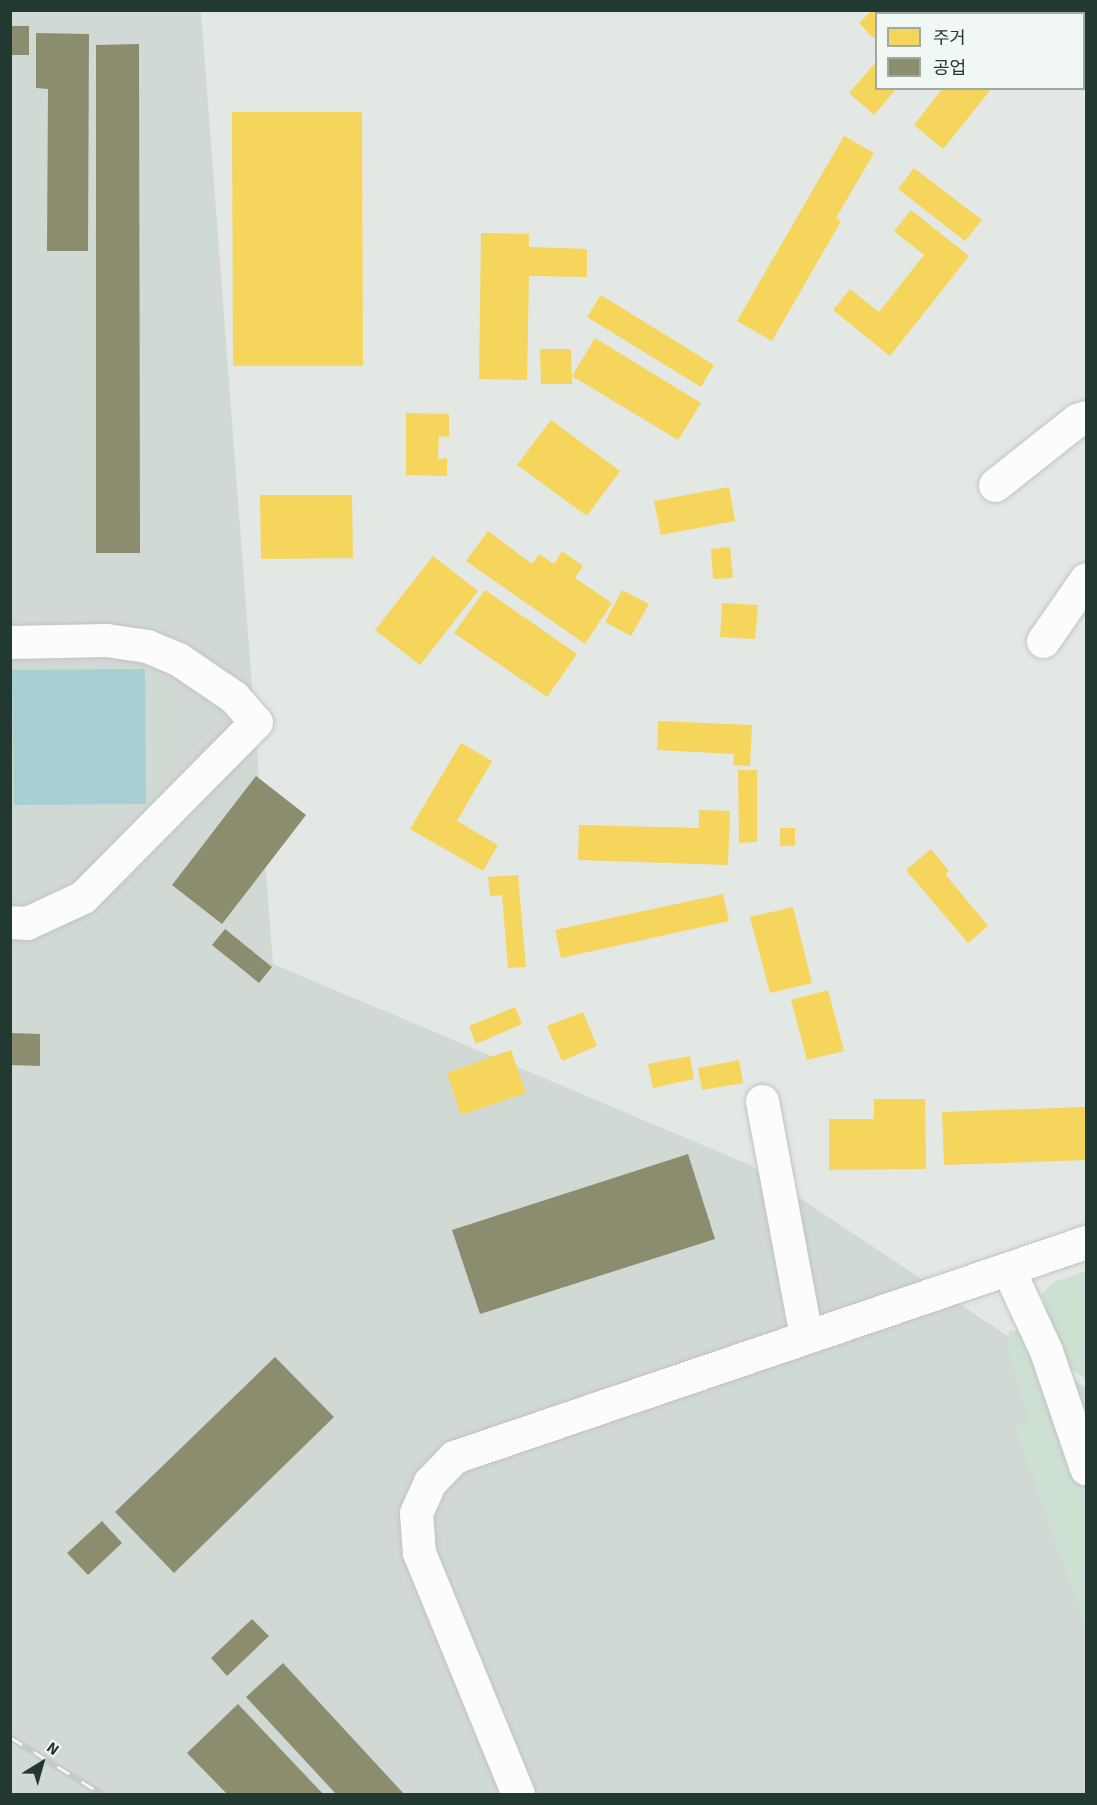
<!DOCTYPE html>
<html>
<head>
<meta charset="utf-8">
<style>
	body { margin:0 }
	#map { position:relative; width:1097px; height:1805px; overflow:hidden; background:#e3e8e5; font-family:"Source Sans 3","Noto Sans KR",sans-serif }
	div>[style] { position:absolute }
	.built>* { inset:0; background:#d1d9d5 }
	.green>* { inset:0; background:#cde0d1 }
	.water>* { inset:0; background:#a6d0d3 }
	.homes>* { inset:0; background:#f6d55c }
	.industry>* { inset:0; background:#8c8c6e }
	.roads { filter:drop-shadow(0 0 2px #c0c5c2) drop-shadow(0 0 2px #c0c5c2) }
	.minor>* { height:33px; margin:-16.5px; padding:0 16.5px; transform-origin:16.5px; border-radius:16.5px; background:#fbfcfb }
	.rail>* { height:7px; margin-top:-3.5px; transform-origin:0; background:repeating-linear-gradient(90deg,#f1f7f3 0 14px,#c6cac9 0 28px); box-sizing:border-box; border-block:2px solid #c6cac9 }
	span { translate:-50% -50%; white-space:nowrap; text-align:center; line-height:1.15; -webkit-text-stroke:6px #f1f7f3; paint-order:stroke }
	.frame { position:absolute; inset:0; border:12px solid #223931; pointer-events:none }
	.legend { position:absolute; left:875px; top:12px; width:210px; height:78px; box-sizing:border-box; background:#f1f7f3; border:2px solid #9eaba5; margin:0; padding:8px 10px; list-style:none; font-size:18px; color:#223931 }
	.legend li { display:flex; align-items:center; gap:12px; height:30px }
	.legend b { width:30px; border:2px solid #9eaba5 }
	.north { position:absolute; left:12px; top:1733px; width:60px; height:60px; -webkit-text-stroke:4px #f1f7f3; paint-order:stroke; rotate:37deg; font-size:16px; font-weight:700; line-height:24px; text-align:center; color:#223931 }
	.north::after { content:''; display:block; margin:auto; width:21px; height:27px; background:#223931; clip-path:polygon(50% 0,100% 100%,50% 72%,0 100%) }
</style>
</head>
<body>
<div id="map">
	<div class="built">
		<div style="clip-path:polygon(11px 11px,201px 11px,273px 964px,750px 1165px,1086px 1388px,1086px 1794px,11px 1794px)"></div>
	</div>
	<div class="green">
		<div style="clip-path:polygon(1086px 1271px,1086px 1379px,1064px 1365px,1041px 1295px,1054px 1282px)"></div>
		<div style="clip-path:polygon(1009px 1331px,1024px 1331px,1034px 1339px,1086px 1488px,1086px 1627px,1015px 1427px,1030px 1421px,1007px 1347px)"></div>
	</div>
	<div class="water">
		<div style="clip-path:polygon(145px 669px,146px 804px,14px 805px,12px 670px)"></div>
	</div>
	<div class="homes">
		<div style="clip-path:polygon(872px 10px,901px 10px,898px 14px,876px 14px,876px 35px,873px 38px,859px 23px)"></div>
		<div style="clip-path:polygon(922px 10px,961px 10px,964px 14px,919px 14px)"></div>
		<div style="clip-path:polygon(1006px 10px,1054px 10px,1052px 14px,1004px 14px)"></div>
		<div style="clip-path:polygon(1065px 10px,1086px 10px,1086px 29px,1084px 26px,1084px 14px,1069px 14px)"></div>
		<div style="clip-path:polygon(876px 62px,876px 88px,897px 88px,874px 115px,849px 93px)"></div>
		<div style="clip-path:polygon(943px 88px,992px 88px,943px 149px,914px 125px)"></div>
		<div style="clip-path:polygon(232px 112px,362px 112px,363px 366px,233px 366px)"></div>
		<div style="clip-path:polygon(844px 136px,874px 153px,836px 218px,841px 221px,772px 341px,737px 321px)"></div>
		<div style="clip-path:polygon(914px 168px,982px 220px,965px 241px,898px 189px)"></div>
		<div style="clip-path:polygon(911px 210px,969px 256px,890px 356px,833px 310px,850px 289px,879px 312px,924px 255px,894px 231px)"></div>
		<div style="clip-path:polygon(481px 233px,529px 234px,529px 247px,587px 249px,587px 277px,529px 276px,527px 380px,479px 379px)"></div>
		<div style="clip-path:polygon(601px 295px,714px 365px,701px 387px,587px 317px)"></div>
		<div style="clip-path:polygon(595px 338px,701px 403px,678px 440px,572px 376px)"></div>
		<div style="clip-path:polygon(540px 349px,571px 349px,572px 384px,541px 384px)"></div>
		<div style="clip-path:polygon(406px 413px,449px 414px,449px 437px,439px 436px,438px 459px,447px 458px,447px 476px,406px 475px)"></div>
		<div style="clip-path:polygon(551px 420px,620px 471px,587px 516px,517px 465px)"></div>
		<div style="clip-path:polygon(729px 487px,735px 521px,661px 535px,654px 501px)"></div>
		<div style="clip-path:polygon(260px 495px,352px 495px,353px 558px,261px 559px)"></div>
		<div style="clip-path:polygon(488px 531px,532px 564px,539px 554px,554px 564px,562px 551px,583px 566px,575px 578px,612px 603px,585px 644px,466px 561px)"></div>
		<div style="clip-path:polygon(730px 547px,733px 578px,713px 579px,711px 549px)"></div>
		<div style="clip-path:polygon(433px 556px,478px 591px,420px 665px,375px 630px)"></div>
		<div style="clip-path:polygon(485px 590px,577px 654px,547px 697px,454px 633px)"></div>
		<div style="clip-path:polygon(622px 590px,649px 604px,631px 636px,605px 622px)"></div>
		<div style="clip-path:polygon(722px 603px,758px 605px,755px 639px,720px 637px)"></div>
		<div style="clip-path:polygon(658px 721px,752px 725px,750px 766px,733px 765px,734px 754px,657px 750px)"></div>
		<div style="clip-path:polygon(461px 743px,492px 761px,457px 821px,498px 845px,483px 871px,410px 829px)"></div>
		<div style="clip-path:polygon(738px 770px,757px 770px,757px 842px,739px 843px)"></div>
		<div style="clip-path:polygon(699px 810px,730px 811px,728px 865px,578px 860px,579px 825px,699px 828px)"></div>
		<div style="clip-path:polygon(780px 828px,795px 828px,795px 846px,780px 846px)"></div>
		<div style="clip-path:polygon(931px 849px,949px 871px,945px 874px,988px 926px,968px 943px,906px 870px)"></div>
		<div style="clip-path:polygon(518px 875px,526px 967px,508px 968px,502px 895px,490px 896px,488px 877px)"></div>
		<div style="clip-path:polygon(723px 894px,729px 921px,561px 958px,555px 930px)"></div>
		<div style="clip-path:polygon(793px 907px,812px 983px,770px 993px,750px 917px)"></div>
		<div style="clip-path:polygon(828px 990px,844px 1051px,807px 1060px,791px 1000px)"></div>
		<div style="clip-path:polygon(515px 1007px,522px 1024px,476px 1044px,469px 1026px)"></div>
		<div style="clip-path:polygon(583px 1012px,597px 1046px,562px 1061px,547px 1026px)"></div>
		<div style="clip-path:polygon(511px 1050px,526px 1093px,461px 1115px,447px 1073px)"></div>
		<div style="clip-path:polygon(690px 1056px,694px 1079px,653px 1088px,648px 1064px)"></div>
		<div style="clip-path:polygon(739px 1060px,743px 1083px,702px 1090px,698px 1068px)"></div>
		<div style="clip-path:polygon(874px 1099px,925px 1099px,926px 1169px,829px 1170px,829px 1119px,874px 1119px)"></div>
		<div style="clip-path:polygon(1085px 1107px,1086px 1160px,944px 1165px,942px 1112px)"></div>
	</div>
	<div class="industry">
		<div style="clip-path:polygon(10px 26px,29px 26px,29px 55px,10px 55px)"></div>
		<div style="clip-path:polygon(36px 33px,89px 34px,88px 251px,47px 251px,48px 89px,36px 88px)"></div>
		<div style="clip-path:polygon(139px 44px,140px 553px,96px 553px,96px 45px)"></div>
		<div style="clip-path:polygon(256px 776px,306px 815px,222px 924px,172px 885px)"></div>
		<div style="clip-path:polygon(225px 929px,272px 967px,259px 983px,212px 945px)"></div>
		<div style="clip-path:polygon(10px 1033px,40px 1034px,40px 1066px,10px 1065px)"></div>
		<div style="clip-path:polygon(688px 1154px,715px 1239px,480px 1314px,452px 1230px)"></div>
		<div style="clip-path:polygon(275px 1357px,334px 1417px,174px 1573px,115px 1512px)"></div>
		<div style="clip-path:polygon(102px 1521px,122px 1543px,88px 1575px,67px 1553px)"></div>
		<div style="clip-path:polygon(252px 1619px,269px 1636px,227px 1676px,211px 1658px)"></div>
		<div style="clip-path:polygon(283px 1663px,404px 1794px,336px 1794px,246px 1697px)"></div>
		<div style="clip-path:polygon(238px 1704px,323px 1794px,227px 1794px,187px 1753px)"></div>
	</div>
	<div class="roads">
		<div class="minor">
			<div style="left:995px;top:485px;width:105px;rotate:-38.4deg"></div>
			<div style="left:1077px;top:420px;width:9px;rotate:-18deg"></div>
			<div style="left:1043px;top:641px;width:75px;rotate:-55.3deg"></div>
			<div style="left:10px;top:642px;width:96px;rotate:-1.2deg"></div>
			<div style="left:106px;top:640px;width:41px;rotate:8.3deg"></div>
			<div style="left:147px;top:646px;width:34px;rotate:23deg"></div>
			<div style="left:178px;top:659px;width:68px;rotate:34.2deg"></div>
			<div style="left:234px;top:697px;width:33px;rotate:49deg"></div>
			<div style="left:256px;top:722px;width:246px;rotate:134.7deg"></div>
			<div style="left:83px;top:897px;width:62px;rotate:155.1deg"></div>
			<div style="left:27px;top:923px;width:17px;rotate:-177deg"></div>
			<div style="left:762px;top:1101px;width:240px;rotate:79.4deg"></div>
			<div style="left:1008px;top:1269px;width:90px;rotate:65.1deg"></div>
			<div style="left:1046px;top:1351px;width:124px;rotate:71.1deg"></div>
			<div style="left:518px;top:1794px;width:261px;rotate:-112.3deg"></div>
			<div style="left:419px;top:1553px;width:40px;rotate:-94.3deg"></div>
			<div style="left:416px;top:1513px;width:34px;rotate:-66deg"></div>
			<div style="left:430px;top:1482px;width:35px;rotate:-46deg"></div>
			<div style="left:454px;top:1457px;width:668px;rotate:-18.79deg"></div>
		</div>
	</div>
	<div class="rail">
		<div style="left:10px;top:1737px;width:108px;rotate:31.8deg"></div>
	</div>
	<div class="frame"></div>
	<ul class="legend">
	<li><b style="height:16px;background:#f6d55c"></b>주거</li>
	<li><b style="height:16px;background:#8c8c6e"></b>공업</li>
	</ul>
	<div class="north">N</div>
</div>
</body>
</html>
